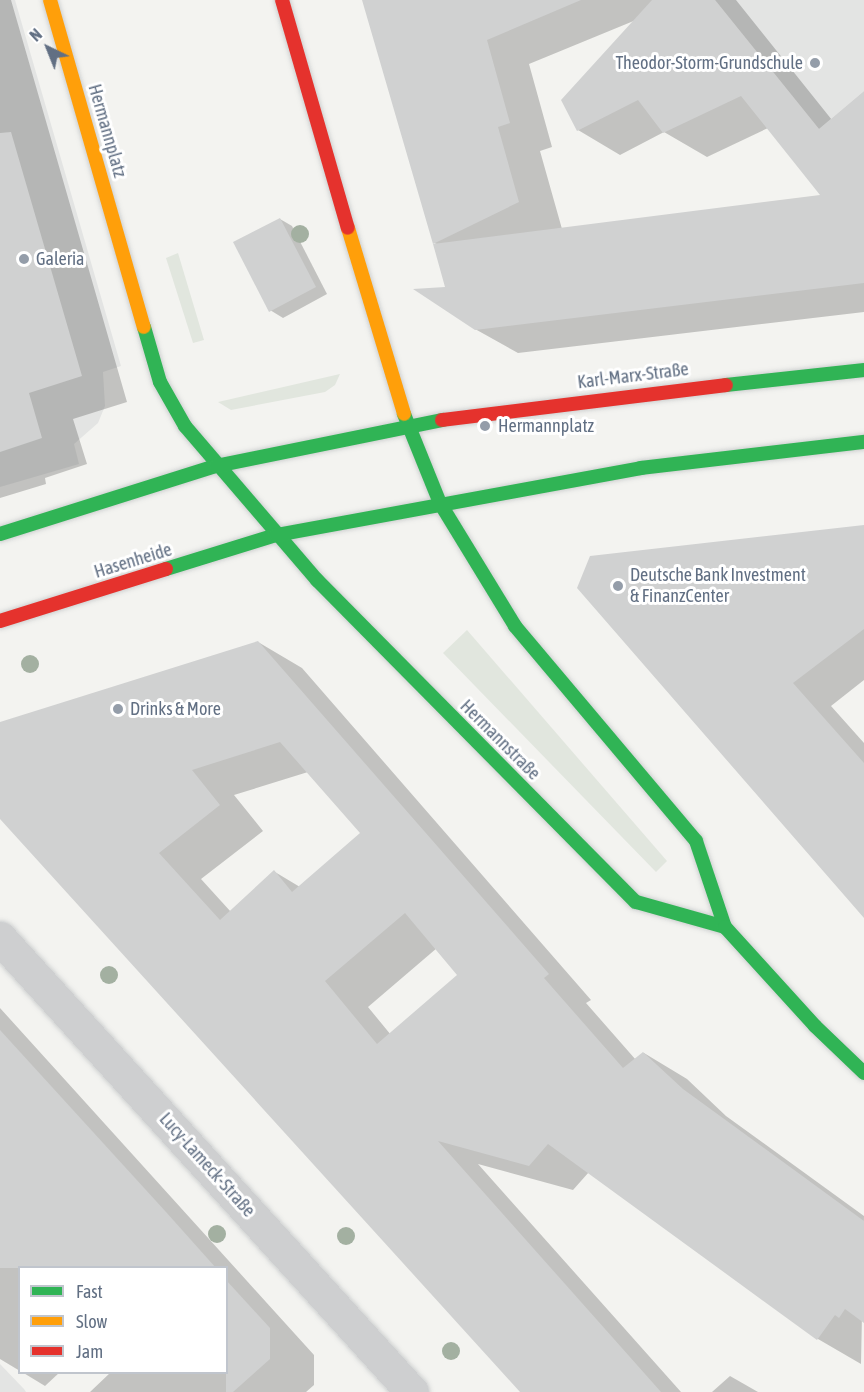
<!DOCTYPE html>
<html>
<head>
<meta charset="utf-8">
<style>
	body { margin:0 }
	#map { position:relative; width:864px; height:1392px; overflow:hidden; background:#f3f3f0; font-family:"Asap Condensed",sans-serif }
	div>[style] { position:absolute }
	.built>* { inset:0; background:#e3e4e3 }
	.green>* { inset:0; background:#e1e6de }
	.shadow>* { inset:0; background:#0003 }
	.building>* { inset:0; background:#d0d1d1 }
	.roads { filter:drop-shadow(0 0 2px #cfd1d1) drop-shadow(0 0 2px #cfd1d1) }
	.street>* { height:33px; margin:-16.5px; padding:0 16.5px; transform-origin:16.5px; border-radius:16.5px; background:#cecfd0 }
	.fast>* { height:14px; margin:-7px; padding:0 7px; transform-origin:7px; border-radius:7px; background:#30b455 }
	.slow>* { height:14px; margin:-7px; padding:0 7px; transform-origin:7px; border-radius:7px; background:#ff9f0a }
	.jam>* { height:14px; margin:-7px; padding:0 7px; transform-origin:7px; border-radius:7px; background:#e5322d }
	.trees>* { width:18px; height:18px; margin:-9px; border-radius:50%; background:#a3b0a1 }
	.dots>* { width:16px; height:16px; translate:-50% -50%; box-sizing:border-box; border:3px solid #fff; border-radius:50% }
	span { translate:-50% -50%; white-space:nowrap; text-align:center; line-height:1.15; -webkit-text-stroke:6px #fff; paint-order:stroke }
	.poi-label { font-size:18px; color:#616f83 }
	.right { translate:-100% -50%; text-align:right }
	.left { translate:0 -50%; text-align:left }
	.street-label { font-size:18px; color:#616f83 }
	.legend { position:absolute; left:18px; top:1266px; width:210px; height:108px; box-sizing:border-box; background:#fff; border:2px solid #c0c5cd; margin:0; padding:8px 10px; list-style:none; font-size:18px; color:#616f83 }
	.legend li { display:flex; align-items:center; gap:12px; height:30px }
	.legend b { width:30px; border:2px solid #c0c5cd }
	.north { position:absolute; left:18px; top:18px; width:60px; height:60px; -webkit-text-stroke:4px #fff; paint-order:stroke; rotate:317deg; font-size:16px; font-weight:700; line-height:24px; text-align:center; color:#616f83 }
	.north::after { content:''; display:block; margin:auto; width:21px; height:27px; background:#616f83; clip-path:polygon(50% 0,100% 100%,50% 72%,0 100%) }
</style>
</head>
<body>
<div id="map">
	<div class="built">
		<div style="clip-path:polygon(0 0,15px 0,121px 366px,103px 372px,105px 406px,98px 423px,74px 444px,79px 464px,0 487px)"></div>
		<div style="clip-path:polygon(715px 0,864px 0,864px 91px,819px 129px)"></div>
		<div style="clip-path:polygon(0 1364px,24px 1389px,26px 1392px,0 1392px)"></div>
	</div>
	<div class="green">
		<div style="clip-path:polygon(178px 253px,204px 340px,193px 343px,166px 258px)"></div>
		<div style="clip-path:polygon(340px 374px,335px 385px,325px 392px,231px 410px,218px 402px)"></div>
		<div style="clip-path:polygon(467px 630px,667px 861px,656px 872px,443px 653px)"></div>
	</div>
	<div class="shadow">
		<div style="clip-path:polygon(0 0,11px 0,127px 402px,73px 419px,87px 464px,45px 478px,46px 484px,0 498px)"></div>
		<div style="clip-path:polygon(evenodd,364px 0,736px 0,832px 120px,864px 103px,864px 312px,518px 353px,475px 329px,447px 288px,439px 245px,434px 243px,364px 0,636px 20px,578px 130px,620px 155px,664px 132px,707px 157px,768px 128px,823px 196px,562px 229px,540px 151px,552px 147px,529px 64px,636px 20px)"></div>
		<div style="clip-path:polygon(280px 219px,292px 226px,327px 294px,283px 318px,270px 310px)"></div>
		<div style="clip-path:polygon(864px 526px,864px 680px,831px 706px,864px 743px,864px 916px,579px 588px)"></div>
		<div style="clip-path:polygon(evenodd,258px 642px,302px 668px,591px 1000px,586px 1003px,636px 1060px,644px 1053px,687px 1079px,726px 1116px,864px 1216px,861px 1364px,818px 1339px,589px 1172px,573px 1190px,478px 1164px,681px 1392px,522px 1392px,0 817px,0 724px,258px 642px,308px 772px,362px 833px,300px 887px,275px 872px,231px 912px,201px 879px,263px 831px,234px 795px,308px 772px,258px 642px,437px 948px,459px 975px,391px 1035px,368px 1007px,437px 948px)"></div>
		<div style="clip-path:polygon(0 1008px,314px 1355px,314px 1385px,306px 1392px,90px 1392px,111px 1372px,226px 1372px,226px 1268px,20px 1268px,20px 1371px,0 1359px)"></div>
		<div style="clip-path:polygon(22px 1372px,60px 1372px,45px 1386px)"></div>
		<div style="clip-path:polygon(730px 1376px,758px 1392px,712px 1392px)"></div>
	</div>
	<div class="building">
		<div style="clip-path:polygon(362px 0,581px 0,487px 40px,510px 123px,498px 127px,519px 202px,433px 244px)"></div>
		<div style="clip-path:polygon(652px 0,715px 0,819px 129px,864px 91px,864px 283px,475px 330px,413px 289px,445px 287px,433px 244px,820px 195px,741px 96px,663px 133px,638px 100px,577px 131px,561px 100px)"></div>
		<div style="clip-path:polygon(11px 132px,82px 376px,29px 393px,42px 438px,0 452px,0 133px)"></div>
		<div style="clip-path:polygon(280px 218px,316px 287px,269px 312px,233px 242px)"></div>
		<div style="clip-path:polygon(864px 525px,864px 629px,793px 683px,864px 763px,864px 918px,577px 588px,590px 556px)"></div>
		<div style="clip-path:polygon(evenodd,258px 641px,549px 974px,544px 978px,623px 1068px,643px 1052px,683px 1089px,864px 1221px,864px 1323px,845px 1309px,839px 1318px,835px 1315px,817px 1340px,548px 1144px,529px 1166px,438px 1141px,661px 1392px,520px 1392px,0 819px,0 722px,258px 641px,280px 742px,360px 833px,292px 892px,274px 870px,220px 920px,159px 853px,220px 805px,192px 770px,280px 742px,258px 641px,405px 913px,457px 975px,377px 1044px,325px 981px,405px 913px)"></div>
		<div style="clip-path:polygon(0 1030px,166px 1212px,216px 1268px,0 1268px)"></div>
		<div style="clip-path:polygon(226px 1280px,270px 1328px,270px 1359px,233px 1392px,226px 1392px)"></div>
	</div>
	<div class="roads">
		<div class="street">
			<div style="left:0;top:938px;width:613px;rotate:47.78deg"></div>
		</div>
		<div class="fast">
			<div style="left:144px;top:327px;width:57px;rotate:73.8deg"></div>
			<div style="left:160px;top:382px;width:51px;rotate:60.4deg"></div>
			<div style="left:185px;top:426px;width:203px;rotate:49.4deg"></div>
			<div style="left:317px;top:580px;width:453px;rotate:45.3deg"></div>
			<div style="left:636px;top:902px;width:92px;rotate:15.7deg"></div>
			<div style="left:726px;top:385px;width:139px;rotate:-6.2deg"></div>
			<div style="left:404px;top:414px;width:96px;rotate:68deg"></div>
			<div style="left:440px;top:503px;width:144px;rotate:58.6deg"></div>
			<div style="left:515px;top:626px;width:281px;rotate:49.9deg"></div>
			<div style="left:696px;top:841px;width:91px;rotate:71.4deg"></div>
			<div style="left:725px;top:927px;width:134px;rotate:47.7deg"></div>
			<div style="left:815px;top:1026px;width:68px;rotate:43.8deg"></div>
			<div style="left:0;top:534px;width:226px;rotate:-17.5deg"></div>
			<div style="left:216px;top:466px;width:231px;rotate:-11.5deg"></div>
			<div style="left:166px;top:569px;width:115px;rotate:-17.2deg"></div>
			<div style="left:276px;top:535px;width:371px;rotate:-10.4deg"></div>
			<div style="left:641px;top:468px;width:225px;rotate:-6.7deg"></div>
		</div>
		<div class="slow">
			<div style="left:50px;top:0;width:340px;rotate:74deg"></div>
			<div style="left:348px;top:228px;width:194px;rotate:73.2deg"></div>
		</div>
		<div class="jam">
			<div style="left:282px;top:0;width:237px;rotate:73.9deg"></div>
			<div style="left:442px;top:420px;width:286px;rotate:-7deg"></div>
			<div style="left:0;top:621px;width:174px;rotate:-17.4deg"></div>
		</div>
	</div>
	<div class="trees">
		<div style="left:300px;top:234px"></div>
		<div style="left:30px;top:664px"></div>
		<div style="left:109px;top:975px"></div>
		<div style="left:217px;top:1234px"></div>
		<div style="left:346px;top:1236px"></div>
		<div style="left:451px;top:1351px"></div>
	</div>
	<div class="dots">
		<div style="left:815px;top:63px;background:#949da9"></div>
		<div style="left:24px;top:259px;background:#949da9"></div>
		<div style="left:485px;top:426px;background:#949da9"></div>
		<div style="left:618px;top:586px;background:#949da9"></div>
		<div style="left:118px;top:709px;background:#949da9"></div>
	</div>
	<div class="poi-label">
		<span class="right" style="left:803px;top:63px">Theodor-Storm-Grundschule</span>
		<span class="left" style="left:36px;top:259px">Galeria</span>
		<span class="left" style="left:498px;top:426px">Hermannplatz</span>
		<span class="left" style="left:630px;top:586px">Deutsche Bank Investment<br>&amp; FinanzCenter</span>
		<span class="left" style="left:130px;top:709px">Drinks &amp; More</span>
	</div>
	<div class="street-label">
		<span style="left:107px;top:131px;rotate:74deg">Hermannplatz</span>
		<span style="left:633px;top:376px;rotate:-7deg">Karl-Marx-Straße</span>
		<span style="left:133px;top:561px;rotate:-17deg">Hasenheide</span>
		<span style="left:500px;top:740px;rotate:45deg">Hermannstraße</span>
		<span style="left:207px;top:1165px;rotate:48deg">Lucy-Lameck-Straße</span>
	</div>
	<ul class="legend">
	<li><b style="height:8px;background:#30b455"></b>Fast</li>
	<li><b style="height:8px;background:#ff9f0a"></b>Slow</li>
	<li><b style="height:8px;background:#e5322d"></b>Jam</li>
	</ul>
	<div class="north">N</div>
</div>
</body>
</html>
